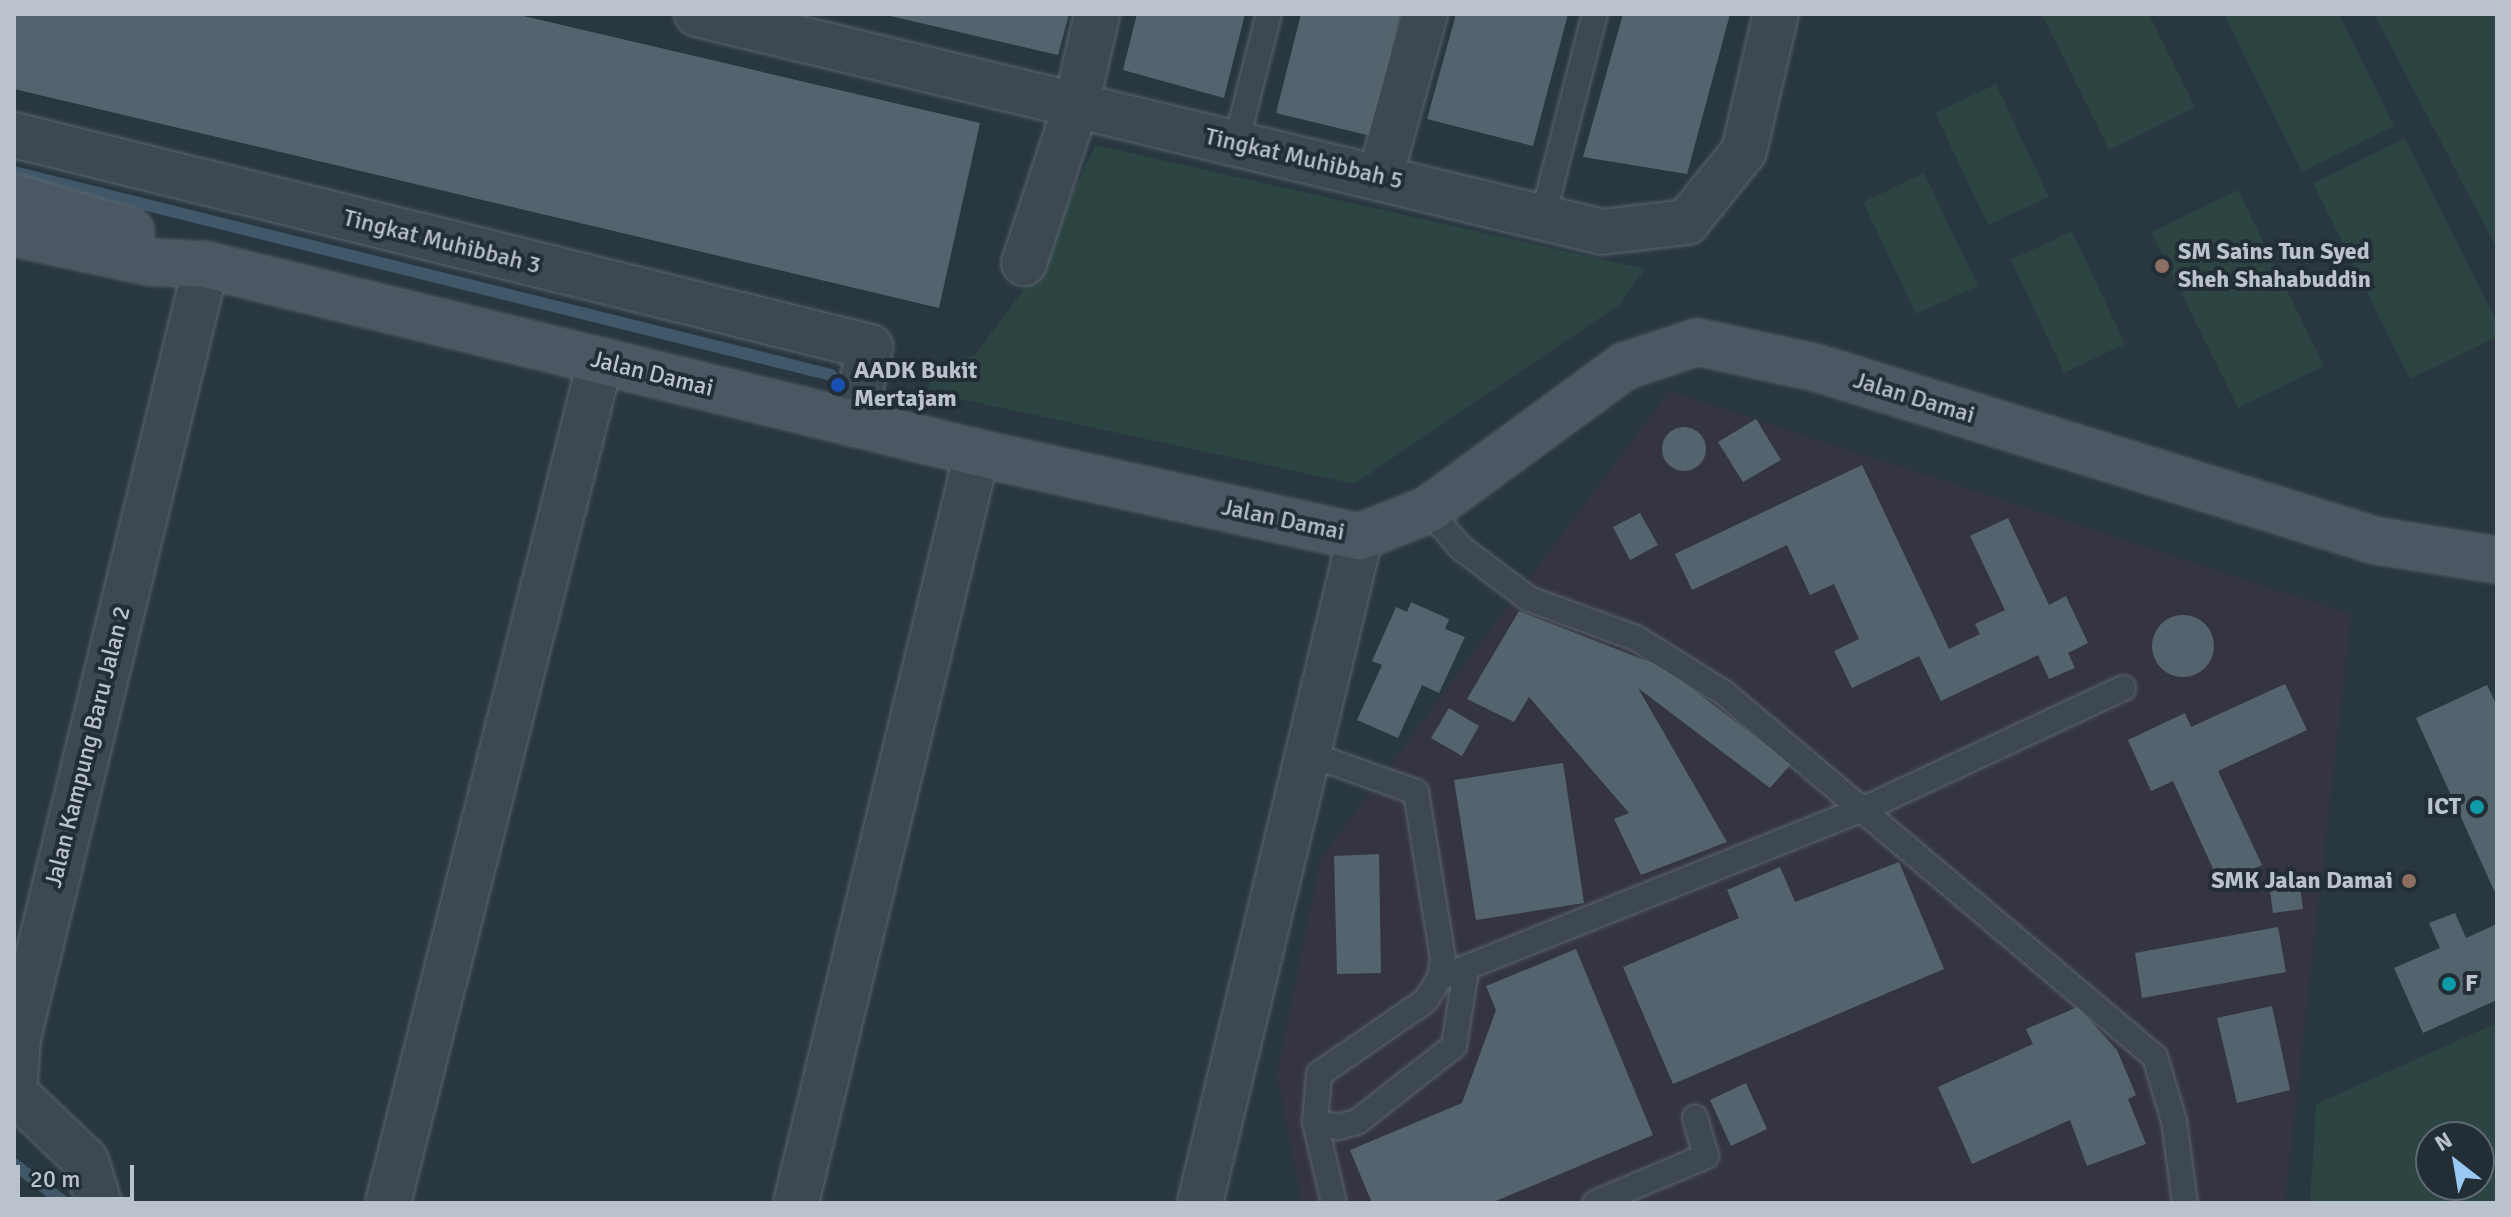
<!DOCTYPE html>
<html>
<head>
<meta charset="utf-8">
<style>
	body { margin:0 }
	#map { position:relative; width:2511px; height:1217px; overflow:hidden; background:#293741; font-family:Signika,sans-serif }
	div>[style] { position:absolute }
	.medical>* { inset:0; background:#353542 }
	.green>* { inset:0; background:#2c4442 }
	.stream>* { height:12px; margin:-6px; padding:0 6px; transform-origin:6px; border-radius:6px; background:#405869 }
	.building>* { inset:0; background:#54646e }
	.round { border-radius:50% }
	.roads { filter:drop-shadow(0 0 2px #5b666e) drop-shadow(0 0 2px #5b666e) }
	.service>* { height:24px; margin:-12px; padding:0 12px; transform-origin:12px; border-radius:12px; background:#3d4851 }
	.minor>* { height:44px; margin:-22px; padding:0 22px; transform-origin:22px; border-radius:22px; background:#3d4851 }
	.secondary>* { height:44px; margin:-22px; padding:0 22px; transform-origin:22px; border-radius:22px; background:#4b5864 }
	.dots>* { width:22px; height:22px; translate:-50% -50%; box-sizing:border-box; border:4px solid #222d36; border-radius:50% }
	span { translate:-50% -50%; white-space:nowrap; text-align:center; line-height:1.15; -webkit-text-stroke:8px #222d36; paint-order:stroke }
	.street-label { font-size:24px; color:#bac3cb }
	.poi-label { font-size:24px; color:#bac3cb; font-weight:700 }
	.left { translate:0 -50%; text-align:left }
	.right { translate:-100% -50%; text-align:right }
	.frame { position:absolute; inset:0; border:16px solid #bac3cb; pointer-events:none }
	.north { position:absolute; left:2415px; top:1121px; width:80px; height:80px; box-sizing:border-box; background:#222d36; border:2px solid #5f6972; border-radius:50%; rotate:329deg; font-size:22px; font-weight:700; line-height:32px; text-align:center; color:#bac3cb }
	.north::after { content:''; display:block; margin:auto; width:28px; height:36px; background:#98c9f2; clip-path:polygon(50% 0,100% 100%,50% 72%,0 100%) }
	.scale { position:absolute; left:16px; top:1165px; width:118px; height:36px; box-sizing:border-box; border:4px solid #bac3cb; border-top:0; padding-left:10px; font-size:24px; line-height:28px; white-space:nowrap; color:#bac3cb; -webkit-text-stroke:6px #222d36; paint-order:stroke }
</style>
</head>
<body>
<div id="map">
	<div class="medical">
		<div style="clip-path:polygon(1669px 391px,2351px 614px,2285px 1203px,1302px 1203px,1277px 1074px,1321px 858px)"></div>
	</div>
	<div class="green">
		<div style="clip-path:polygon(2042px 14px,2149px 14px,2195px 107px,2109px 150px)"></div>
		<div style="clip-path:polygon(2224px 14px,2339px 14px,2394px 126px,2302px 172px)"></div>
		<div style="clip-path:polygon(2374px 14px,2497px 14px,2497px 249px)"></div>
		<div style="clip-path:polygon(1996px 84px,2049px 197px,1988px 225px,1935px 113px)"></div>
		<div style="clip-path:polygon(2405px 138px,2497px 322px,2497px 337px,2410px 379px,2313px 183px)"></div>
		<div style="clip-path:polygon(1095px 145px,1645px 269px,1619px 305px,1354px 484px,928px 392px,933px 365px,975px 355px,1034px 275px)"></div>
		<div style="clip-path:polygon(1924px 173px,1978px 286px,1916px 314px,1863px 202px)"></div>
		<div style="clip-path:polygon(2238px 190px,2324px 366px,2238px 408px,2151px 232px)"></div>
		<div style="clip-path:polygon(2072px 231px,2125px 344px,2064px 373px,2011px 260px)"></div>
		<div style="clip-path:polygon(evenodd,2497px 1023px,2497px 1203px,2310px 1203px,2316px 1104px,2497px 1023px,2431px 1137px,2479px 1137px,2479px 1185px,2431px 1185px,2431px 1137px)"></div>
	</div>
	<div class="stream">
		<div style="left:14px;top:172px;width:842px;rotate:13.95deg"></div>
		<div style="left:14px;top:1164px;width:64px;rotate:37.4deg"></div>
	</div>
	<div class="building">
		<div style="clip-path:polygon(14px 14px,515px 14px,980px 123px,939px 308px,14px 89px)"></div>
		<div style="clip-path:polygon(882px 14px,1069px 14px,1058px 55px)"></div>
		<div style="clip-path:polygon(1137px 14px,1245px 14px,1224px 98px,1123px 70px)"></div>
		<div style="clip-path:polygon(1301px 14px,1400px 14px,1371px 136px,1276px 113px)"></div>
		<div style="clip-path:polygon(1456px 14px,1568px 14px,1533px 146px,1427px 119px)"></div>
		<div style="clip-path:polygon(1623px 14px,1730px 14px,1687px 174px,1583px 157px)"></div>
		<div style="clip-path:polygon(1756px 419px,1781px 460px,1743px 482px,1718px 442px)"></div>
		<div class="round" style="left:1662px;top:427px;width:44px;height:44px"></div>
		<div style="clip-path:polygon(1862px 465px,1949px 649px,1980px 634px,1975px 624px,2005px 610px,1970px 536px,2008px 518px,2049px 605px,2066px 596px,2088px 643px,2068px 653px,2075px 668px,2049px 679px,2038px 655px,1941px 701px,1919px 656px,1852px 688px,1834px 651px,1859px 639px,1834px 584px,1810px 595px,1787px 545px,1692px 590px,1675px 554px)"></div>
		<div style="clip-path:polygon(1640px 513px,1658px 545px,1630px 560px,1613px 527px)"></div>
		<div style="clip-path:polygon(1411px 602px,1449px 619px,1445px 629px,1465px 637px,1439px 693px,1422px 685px,1398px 738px,1357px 720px,1382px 665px,1372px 661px,1396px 607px,1407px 612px)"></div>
		<div style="clip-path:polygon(1519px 611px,1665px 668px,1791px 764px,1770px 788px,1638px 688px,1727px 842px,1641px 875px,1614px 819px,1629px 813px,1529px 697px,1514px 722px,1467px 699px)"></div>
		<div class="round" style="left:2152px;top:615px;width:62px;height:62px"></div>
		<div style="clip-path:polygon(2285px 684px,2307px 730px,2218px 771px,2262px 865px,2220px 884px,2173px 781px,2151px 791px,2128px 740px,2185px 713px,2191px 727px)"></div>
		<div style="clip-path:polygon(2487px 685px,2497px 706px,2497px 897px,2416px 718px)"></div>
		<div style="clip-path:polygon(1449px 708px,1479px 726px,1462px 756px,1431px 738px)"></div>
		<div style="clip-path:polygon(1563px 763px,1584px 903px,1476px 920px,1454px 780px)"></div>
		<div style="clip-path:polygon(1379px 854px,1381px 973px,1337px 974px,1334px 856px)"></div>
		<div style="clip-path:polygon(1899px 862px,1944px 969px,1673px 1084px,1623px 967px,1739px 918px,1727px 890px,1780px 867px,1795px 902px)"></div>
		<div style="clip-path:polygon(2299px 879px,2303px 909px,2273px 913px,2269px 884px)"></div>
		<div style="clip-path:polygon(2455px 913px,2466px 938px,2497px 924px,2497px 1000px,2423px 1033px,2394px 968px,2440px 948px,2429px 923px)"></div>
		<div style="clip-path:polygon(2278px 927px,2286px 972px,2142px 998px,2135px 953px)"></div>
		<div style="clip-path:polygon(1576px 949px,1653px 1135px,1491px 1203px,1372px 1203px,1350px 1150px,1462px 1103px,1496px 1010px,1486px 986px)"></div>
		<div style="clip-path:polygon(2272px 1006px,2290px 1090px,2237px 1103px,2217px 1018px)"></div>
		<div style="clip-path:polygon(2078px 1007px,2117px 1050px,2136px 1095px,2128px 1099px,2146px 1144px,2087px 1166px,2070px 1120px,1972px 1164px,1938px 1087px,2033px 1044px,2026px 1029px)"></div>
		<div style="clip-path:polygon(1746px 1083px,1767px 1129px,1731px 1146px,1710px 1100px)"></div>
	</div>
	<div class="roads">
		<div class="service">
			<div style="left:1236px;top:143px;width:133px;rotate:-75.7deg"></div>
			<div style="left:1543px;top:216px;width:209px;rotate:-75.6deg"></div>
			<div style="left:1428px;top:510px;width:50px;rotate:49deg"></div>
			<div style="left:1461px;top:548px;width:85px;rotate:36.9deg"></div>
			<div style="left:1529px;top:599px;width:114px;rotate:20deg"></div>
			<div style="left:1636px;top:638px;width:104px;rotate:32deg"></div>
			<div style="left:1724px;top:693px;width:564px;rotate:40.18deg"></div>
			<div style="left:2155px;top:1057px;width:67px;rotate:73.5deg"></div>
			<div style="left:2174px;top:1121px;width:83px;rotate:82.4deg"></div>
			<div style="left:1312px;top:755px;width:110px;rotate:19.6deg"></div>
			<div style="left:1416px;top:792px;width:169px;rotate:80.8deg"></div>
			<div style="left:1443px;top:959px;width:19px;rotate:99deg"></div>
			<div style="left:1440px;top:978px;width:27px;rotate:123deg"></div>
			<div style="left:1425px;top:1001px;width:129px;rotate:145.4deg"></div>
			<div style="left:1319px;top:1074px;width:48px;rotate:94.8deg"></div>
			<div style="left:1315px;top:1122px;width:83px;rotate:76.8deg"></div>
			<div style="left:1440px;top:978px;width:459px;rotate:-21.8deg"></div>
			<div style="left:1866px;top:808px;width:284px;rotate:-25deg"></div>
			<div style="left:1315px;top:1122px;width:24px;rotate:12deg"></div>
			<div style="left:1338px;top:1127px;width:20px;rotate:-15deg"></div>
			<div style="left:1357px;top:1122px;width:123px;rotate:-38.1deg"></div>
			<div style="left:1454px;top:1046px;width:77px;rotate:-81deg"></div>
			<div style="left:1595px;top:1203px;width:121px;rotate:-22.9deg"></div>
			<div style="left:1706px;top:1156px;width:40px;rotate:-106deg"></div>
		</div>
		<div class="minor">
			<div style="left:697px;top:14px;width:931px;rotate:13.54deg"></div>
			<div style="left:1602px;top:232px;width:86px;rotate:-6.7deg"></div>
			<div style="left:1687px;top:222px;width:91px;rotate:-51.2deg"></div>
			<div style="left:1744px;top:151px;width:141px;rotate:-76.9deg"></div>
			<div style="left:14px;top:135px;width:882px;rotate:13.91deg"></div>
			<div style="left:870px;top:347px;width:78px;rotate:102.6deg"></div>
			<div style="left:1380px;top:177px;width:169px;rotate:-74.6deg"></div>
			<div style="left:1024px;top:263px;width:165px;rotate:-71.7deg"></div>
			<div style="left:1076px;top:106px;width:94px;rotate:-77.1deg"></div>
			<div style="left:99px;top:1203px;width:44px;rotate:-107.2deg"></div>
			<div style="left:86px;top:1161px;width:100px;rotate:-136.2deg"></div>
			<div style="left:14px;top:1092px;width:54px;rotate:-85.8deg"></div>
			<div style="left:18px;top:1038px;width:796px;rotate:-76.33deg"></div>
			<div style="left:388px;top:1203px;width:867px;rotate:-75.85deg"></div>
			<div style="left:796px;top:1203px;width:772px;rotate:-76.43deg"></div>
			<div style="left:1200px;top:1203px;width:685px;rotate:-76.49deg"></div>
		</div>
		<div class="secondary">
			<div style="left:14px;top:197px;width:122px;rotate:16.2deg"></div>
			<div style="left:14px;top:233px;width:138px;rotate:12.1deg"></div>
			<div style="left:149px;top:262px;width:57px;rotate:3deg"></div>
			<div style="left:206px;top:265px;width:794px;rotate:13.7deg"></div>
			<div style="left:977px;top:453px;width:392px;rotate:12.4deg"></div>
			<div style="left:1360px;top:537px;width:73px;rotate:-21.7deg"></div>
			<div style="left:1428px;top:510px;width:244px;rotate:-36.2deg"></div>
			<div style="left:1625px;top:366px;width:76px;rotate:-18.4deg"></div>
			<div style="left:1697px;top:342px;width:123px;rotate:12.2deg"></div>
			<div style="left:1817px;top:368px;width:586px;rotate:17.17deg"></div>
			<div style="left:2377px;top:541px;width:121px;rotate:9deg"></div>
		</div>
	</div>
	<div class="dots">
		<div style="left:2162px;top:266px;background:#8d6e63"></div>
		<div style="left:838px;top:385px;background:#1a4fb4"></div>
		<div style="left:2477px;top:807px;background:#0f9aa8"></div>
		<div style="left:2409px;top:881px;background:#8d6e63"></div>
		<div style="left:2449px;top:984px;background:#0f9aa8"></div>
	</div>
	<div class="street-label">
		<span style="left:1304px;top:159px;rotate:13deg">Tingkat Muhibbah 5</span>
		<span style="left:442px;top:242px;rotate:14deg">Tingkat Muhibbah 3</span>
		<span style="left:652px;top:374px;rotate:14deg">Jalan Damai</span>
		<span style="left:1914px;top:398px;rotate:17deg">Jalan Damai</span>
		<span style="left:1283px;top:520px;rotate:12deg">Jalan Damai</span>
		<span style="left:88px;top:747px;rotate:-76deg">Jalan Kampung Baru Jalan 2</span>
	</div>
	<div class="poi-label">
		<span class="left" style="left:2178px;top:266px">SM Sains Tun Syed<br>Sheh Shahabuddin</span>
		<span class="left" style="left:854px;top:385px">AADK Bukit<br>Mertajam</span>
		<span class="right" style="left:2461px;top:807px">ICT</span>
		<span class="right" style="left:2393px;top:881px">SMK Jalan Damai</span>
		<span class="left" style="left:2465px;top:984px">F</span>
	</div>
	<div class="frame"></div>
	<div class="north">N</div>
	<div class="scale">20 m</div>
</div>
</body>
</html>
